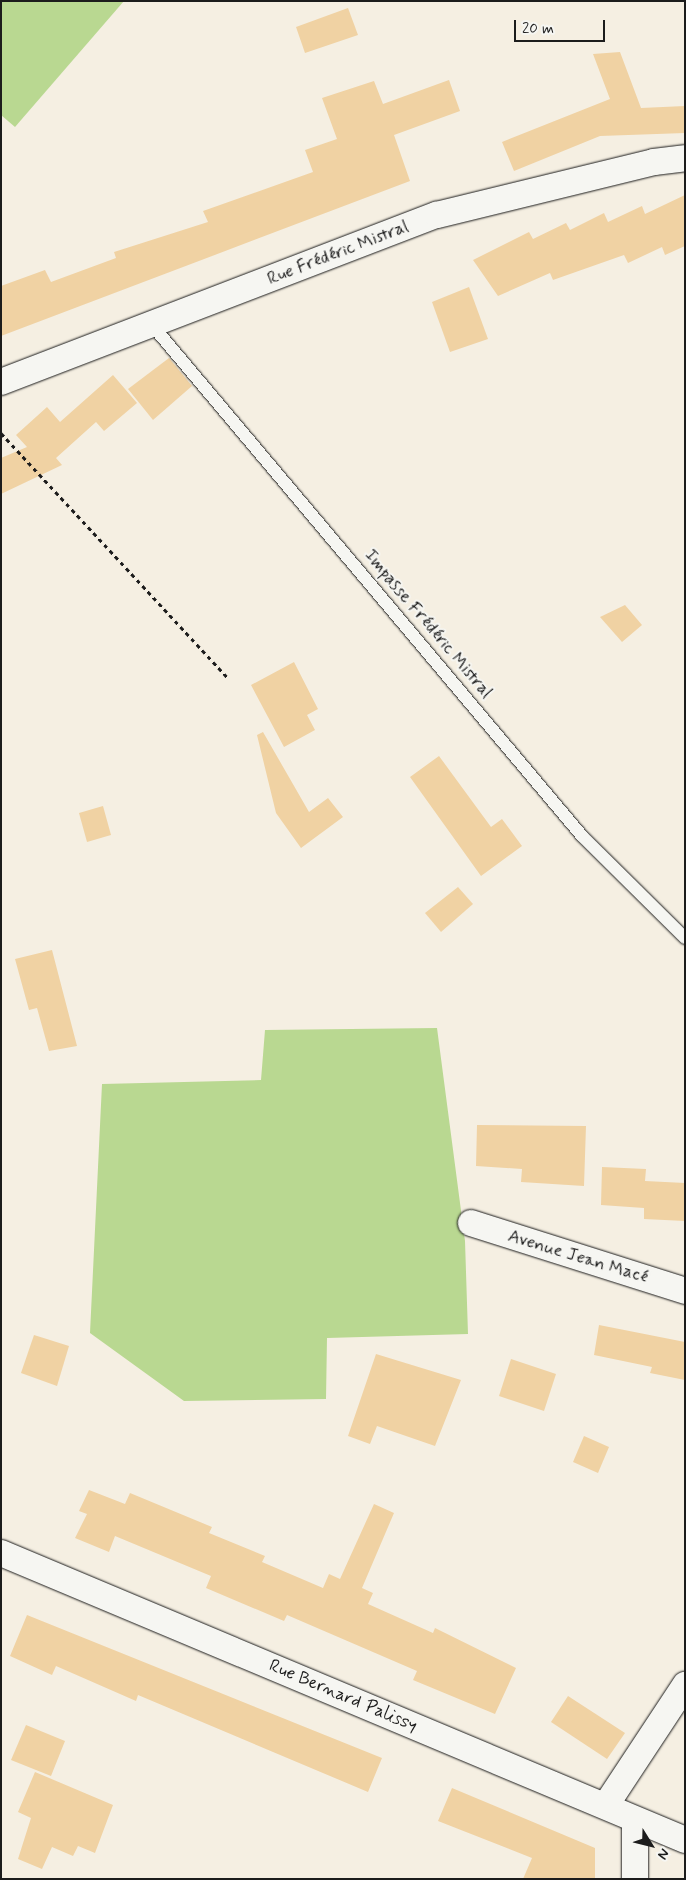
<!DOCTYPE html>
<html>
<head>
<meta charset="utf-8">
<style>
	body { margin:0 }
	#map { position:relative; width:686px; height:1880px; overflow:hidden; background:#f5efe2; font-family:Mynerve,sans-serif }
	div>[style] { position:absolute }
	.green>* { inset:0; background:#b9d891 }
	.building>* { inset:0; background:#f0d2a3 }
	.path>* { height:3px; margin-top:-1.5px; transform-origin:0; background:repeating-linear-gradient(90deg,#1c1c1c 0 4px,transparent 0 8px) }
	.roads { filter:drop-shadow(0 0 1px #1c1c1c) drop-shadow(0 0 1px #1c1c1c) }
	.lane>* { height:12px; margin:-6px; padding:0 6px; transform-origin:6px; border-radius:6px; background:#f6f6f2 }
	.street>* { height:26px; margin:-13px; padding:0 13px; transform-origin:13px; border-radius:13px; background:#f6f6f2 }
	span { translate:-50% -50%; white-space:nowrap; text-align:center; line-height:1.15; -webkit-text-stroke:4px #f6f6f2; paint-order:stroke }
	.street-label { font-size:18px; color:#1c1c1c }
	.frame { position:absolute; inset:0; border:2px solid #1c1c1c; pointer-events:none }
	.north { position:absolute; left:626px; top:1820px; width:50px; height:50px; -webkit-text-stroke:4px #f6f6f2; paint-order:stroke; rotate:126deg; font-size:14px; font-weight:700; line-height:20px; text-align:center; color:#1c1c1c }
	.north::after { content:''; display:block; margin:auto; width:18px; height:22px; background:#1c1c1c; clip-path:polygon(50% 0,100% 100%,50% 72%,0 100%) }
	.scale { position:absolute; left:514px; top:20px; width:91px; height:22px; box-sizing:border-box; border:2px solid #1c1c1c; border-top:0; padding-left:6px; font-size:15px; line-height:18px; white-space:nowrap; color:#1c1c1c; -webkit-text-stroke:4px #f6f6f2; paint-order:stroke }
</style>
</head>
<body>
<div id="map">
	<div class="green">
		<div style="clip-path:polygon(1px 1px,124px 1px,15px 127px,1px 115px)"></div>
		<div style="clip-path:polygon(437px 1028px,465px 1241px,468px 1334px,327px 1338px,326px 1399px,184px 1401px,90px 1333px,102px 1084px,261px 1080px,265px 1030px)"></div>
	</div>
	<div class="building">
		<div style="clip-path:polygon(348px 8px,358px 35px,305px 53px,296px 27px)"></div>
		<div style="clip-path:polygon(620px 52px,641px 108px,685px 106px,685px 133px,600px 136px,514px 171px,502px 142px,610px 99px,593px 54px)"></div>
		<div style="clip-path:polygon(449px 80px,460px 111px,394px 135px,410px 181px,1px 336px,1px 286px,45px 270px,51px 282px,116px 258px,114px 252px,208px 222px,203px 211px,313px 172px,305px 150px,337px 139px,322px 98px,374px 81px,383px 104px)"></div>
		<div style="clip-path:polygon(685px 195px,685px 246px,665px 255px,662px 247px,628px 263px,624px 255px,553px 280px,550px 273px,498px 296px,473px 260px,529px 232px,533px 239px,566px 223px,570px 230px,604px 213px,608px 222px,642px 206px,645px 214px)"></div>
		<div style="clip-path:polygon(469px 287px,488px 339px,450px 352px,432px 302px)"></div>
		<div style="clip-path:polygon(169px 358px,192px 386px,153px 420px,128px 389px)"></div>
		<div style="clip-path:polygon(113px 375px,137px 403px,104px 431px,96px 422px,56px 458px,62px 465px,1px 494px,1px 458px,27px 447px,16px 435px,47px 407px,60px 422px)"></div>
		<div style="clip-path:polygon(625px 605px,642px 625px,622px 642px,600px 617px)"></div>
		<div style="clip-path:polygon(294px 662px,318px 709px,307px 715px,315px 730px,284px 747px,251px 685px)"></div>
		<div style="clip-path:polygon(263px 732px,309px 812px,328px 798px,343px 817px,301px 848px,276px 813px,257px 735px)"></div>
		<div style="clip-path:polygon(439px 756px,491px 827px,502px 819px,522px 846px,481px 876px,410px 777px)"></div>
		<div style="clip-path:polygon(103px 806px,111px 835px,87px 842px,79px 813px)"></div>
		<div style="clip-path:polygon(458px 887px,473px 904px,441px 932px,425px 913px)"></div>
		<div style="clip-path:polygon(52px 950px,77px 1046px,49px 1051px,37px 1008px,29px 1010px,15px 959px)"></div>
		<div style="clip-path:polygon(477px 1125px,586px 1126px,584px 1186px,521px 1182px,522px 1169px,476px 1166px)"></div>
		<div style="clip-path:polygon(602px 1167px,646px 1169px,645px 1181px,685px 1183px,685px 1221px,644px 1219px,644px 1208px,601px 1205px)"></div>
		<div style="clip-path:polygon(599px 1325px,685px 1342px,685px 1380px,650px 1373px,652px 1367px,594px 1355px)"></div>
		<div style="clip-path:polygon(34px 1335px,69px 1346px,57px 1386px,21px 1373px)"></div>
		<div style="clip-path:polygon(376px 1354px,461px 1380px,435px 1446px,377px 1426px,370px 1444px,348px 1436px)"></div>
		<div style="clip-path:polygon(511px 1359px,556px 1374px,544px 1411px,499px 1396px)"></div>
		<div style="clip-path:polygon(584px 1436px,609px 1447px,598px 1473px,573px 1462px)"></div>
		<div style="clip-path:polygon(89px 1490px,125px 1504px,130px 1493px,212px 1527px,209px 1533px,265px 1556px,262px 1562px,323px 1588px,329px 1574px,340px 1579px,374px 1504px,394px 1513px,362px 1588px,373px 1593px,368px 1604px,433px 1633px,435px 1628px,516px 1668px,495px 1714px,413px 1680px,417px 1671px,287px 1615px,284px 1621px,206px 1588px,211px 1576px,115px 1536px,109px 1552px,75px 1538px,87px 1514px,79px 1511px)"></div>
		<div style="clip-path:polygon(27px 1615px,382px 1758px,368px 1792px,138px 1695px,136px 1701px,56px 1666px,52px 1675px,10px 1656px)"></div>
		<div style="clip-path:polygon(568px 1696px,625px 1733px,607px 1759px,551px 1722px)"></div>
		<div style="clip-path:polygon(26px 1725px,65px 1741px,51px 1776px,11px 1760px)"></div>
		<div style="clip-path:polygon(35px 1772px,113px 1805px,95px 1853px,78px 1846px,73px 1856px,52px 1847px,42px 1869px,18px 1859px,31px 1818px,18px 1812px)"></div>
		<div style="clip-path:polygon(452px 1788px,595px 1848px,595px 1879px,523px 1879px,532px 1858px,438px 1821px)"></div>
	</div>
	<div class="path">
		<div style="left:1px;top:433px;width:333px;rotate:47.2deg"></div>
	</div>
	<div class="roads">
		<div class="lane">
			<div style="left:152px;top:325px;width:668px;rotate:49.92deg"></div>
			<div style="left:582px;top:836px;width:145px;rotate:44.7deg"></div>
		</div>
		<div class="street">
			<div style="left:1px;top:382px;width:467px;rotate:-21deg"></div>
			<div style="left:437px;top:215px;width:223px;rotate:-13.7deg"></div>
			<div style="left:654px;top:162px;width:31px;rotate:-7deg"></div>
			<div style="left:471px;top:1223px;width:225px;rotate:17.6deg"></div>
			<div style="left:1px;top:1553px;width:742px;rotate:22.76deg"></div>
			<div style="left:606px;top:1805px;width:144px;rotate:-56.6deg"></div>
			<div style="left:635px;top:1879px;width:59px;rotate:-90deg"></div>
		</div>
	</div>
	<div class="street-label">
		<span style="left:338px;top:253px;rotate:-21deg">Rue Frédéric Mistral</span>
		<span style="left:428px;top:624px;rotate:50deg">Impasse Frédéric Mistral</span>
		<span style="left:578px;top:1257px;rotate:17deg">Avenue Jean Macé</span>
		<span style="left:343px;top:1696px;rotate:23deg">Rue Bernard Palissy</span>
	</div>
	<div class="frame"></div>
	<div class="north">N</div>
	<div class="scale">20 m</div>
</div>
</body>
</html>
